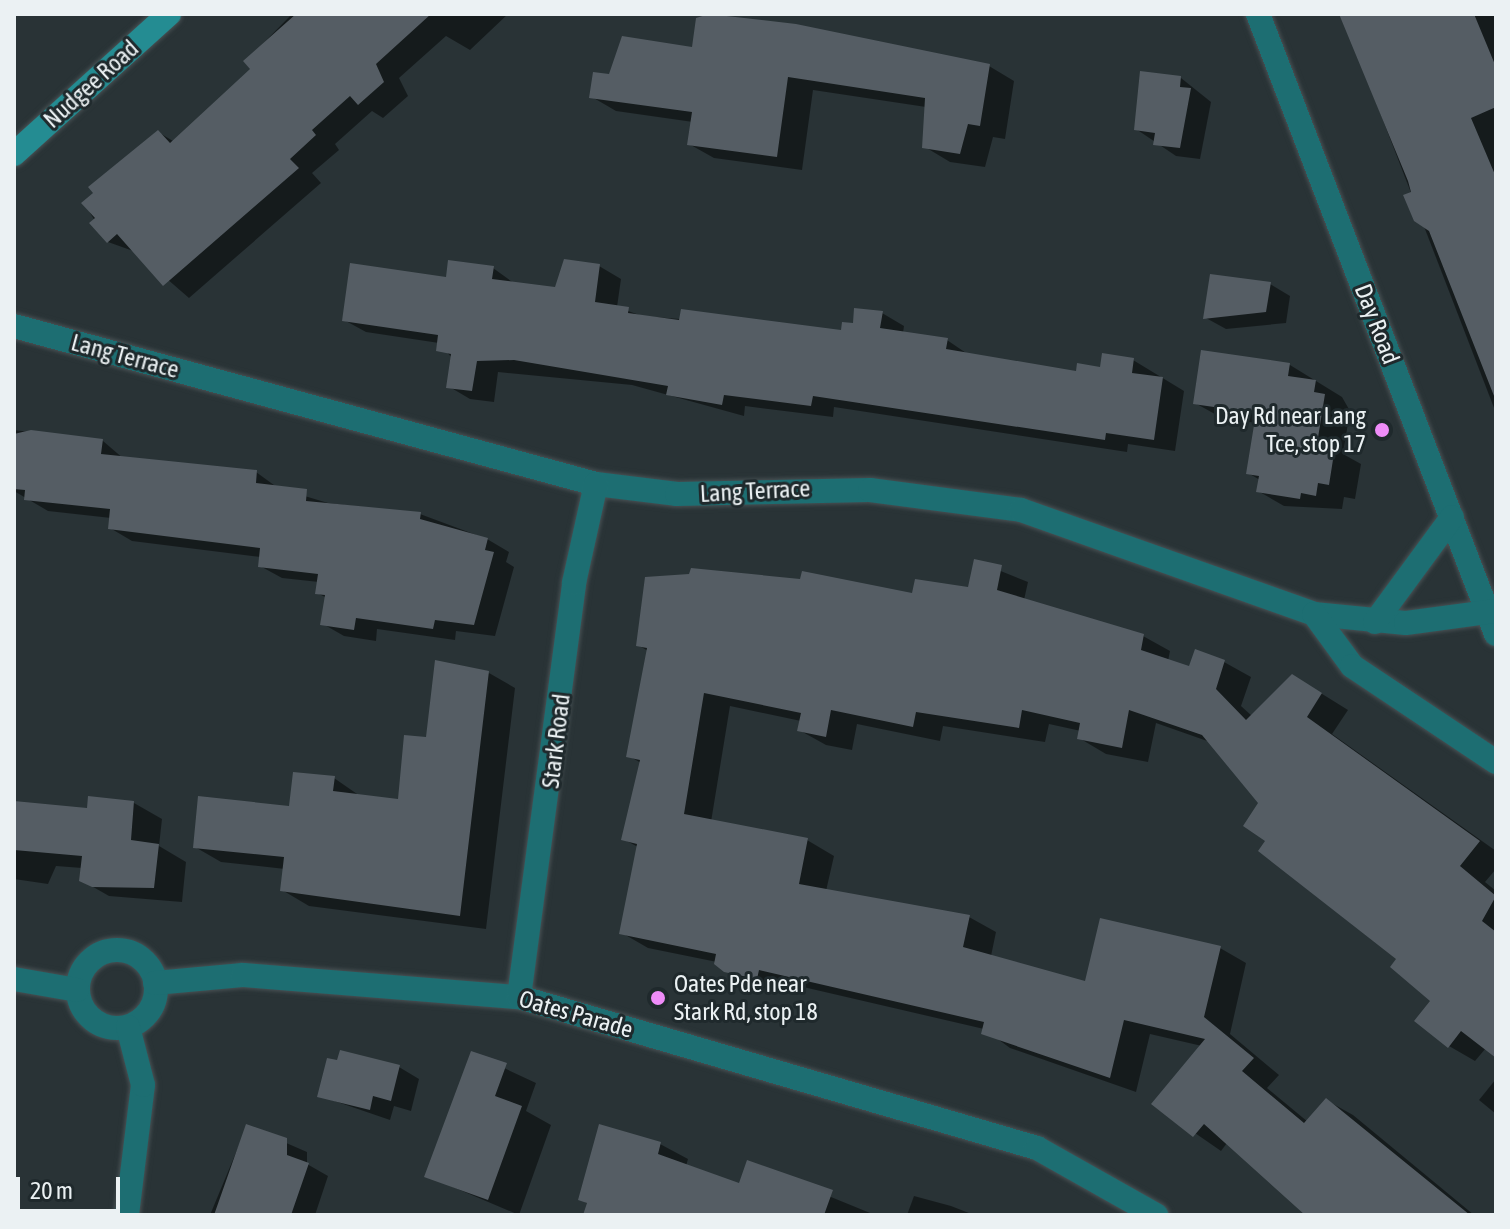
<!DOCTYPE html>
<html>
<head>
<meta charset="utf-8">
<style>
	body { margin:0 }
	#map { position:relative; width:1510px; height:1229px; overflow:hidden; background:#293336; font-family:"Asap Condensed",sans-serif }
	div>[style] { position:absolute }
	.shadow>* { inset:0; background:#0007 }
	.building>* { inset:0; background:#555d64 }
	.roads { filter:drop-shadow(0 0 2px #485154) drop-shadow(0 0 2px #485154) }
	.street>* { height:24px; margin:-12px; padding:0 12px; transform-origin:12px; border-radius:12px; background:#1d6e72 }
	.street>.ring { margin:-12px; padding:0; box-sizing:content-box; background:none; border:24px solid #1d6e72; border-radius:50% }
	.secondary>* { height:24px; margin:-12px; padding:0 12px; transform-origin:12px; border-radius:12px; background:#248c92 }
	.dots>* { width:22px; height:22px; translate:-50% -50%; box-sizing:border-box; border:4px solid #1f292c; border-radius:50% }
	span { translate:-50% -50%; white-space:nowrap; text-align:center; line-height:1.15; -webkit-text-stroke:6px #1f292c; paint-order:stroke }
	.street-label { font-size:24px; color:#ebf1f3 }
	.poi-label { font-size:24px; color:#ebf1f3 }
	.right { translate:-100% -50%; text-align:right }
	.left { translate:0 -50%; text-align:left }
	.frame { position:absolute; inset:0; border:16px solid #ebf1f3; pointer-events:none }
	.scale { position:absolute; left:16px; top:1177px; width:104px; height:36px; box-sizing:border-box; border:4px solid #ebf1f3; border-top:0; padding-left:10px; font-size:24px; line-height:28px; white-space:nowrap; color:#ebf1f3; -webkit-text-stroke:6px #1f292c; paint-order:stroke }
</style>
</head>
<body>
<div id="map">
	<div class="shadow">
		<div style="clip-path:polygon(292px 14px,508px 14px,470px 50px,446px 36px,399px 78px,408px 96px,383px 118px,372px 111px,335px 144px,339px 150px,312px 173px,321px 183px,189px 298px,136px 252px,108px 242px,84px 203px,158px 132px,173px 141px,253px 69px,246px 61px)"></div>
		<div style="clip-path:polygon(1342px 14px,1493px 14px,1496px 20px,1496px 413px)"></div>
		<div style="clip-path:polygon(694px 49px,989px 66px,1014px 81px,1005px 139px,993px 137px,985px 167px,950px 162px,925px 147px,926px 107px,813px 90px,802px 170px,714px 158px,689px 144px,693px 122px,616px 111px,592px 97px,610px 76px)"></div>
		<div style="clip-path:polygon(1181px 78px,1211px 102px,1200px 159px,1176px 156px,1136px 129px)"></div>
		<div style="clip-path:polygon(599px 266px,621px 279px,617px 307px,642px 316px,843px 332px,882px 313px,904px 326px,903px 333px,947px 340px,969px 355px,1077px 373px,1133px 360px,1184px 391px,1175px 451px,1128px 444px,1127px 452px,834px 407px,833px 417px,745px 406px,744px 416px,632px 385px,498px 372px,494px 402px,470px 399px,448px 386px,452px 358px,439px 343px,366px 332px,344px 320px,493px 268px,515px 284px,556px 289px)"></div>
		<div style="clip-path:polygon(1270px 284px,1290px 296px,1286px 323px,1226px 329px,1206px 318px)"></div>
		<div style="clip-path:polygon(1290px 365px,1342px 397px,1350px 411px,1343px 454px,1361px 464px,1355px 499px,1344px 497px,1342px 509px,1284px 506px,1258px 491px,1260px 480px,1248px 473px,1256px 423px,1222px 418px,1195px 403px)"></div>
		<div style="clip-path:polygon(14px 430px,103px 441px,124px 459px,256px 472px,278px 488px,328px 503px,420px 514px,487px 539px,509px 552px,506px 562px,514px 567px,495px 636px,456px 631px,455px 640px,377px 629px,376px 641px,344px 636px,323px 624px,327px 598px,317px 593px,319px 582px,282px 578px,260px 566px,261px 557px,132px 541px,110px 528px,111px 518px,48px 511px,14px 491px)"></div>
		<div style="clip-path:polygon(976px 561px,1028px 582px,1024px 600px,1143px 636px,1170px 651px,1168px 661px,1190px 668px,1196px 652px,1224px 662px,1251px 677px,1241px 706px,1252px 716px,1319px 692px,1348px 710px,1332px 734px,1496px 851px,1496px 869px,1485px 882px,1496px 891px,1496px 1056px,1486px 1048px,1475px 1061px,1449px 1046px,1433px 1000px,1399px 959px,1267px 840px,1261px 803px,1210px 742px,1156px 723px,1148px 762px,1106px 754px,1079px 738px,1081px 731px,1049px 724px,1045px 742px,943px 726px,940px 741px,857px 724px,852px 750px,826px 745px,799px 730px,801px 721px,730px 706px,711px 822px,807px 840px,834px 856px,826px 891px,969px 917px,996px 932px,991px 956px,1087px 983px,1220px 948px,1246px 963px,1230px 1034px,1279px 1075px,1267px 1088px,1308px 1122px,1326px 1100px,1353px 1115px,1474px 1215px,1319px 1215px,1227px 1143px,1221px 1151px,1153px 1104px,1202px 1046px,1150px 1034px,1136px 1092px,1010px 1048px,984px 1029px,786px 983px,784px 993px,753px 986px,717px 962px,648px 948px,622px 933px,638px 847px,623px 839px,641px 763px,629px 756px,648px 651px,638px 645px,970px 589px)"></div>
		<div style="clip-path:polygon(489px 673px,515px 688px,486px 929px,309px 906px,282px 890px,285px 869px,221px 862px,195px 847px,291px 809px,334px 778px,360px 796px,399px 801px,428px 740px)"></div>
		<div style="clip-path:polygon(14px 803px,88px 810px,134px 803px,162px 819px,159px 846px,186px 862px,182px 902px,109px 896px,81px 880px,82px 868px,56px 866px,48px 884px,14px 879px)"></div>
		<div style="clip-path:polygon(472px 1053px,536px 1083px,526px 1111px,551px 1125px,519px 1215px,427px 1176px)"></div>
		<div style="clip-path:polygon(399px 1067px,419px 1079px,411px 1111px,394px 1106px,390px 1120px,320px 1096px)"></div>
		<div style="clip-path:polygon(1496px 1079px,1496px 1114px,1479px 1100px)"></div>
		<div style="clip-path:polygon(247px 1126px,307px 1152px,307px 1164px,328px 1176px,315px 1215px,210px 1215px)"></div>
		<div style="clip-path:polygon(660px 1144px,688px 1159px,686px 1166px,740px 1186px,748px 1163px,875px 1215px,586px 1215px,588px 1204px,581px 1199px)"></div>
		<div style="clip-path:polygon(914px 1196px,951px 1206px,974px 1215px,907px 1215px)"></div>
	</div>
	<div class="building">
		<div style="clip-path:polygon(296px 14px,431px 14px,376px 64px,384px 82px,358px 105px,350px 96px,312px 130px,316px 135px,290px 159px,299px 168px,163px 286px,117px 234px,107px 243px,89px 223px,95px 218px,81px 203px,93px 193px,88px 187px,158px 130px,170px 143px,250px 69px,243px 61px)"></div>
		<div style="clip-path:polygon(709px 14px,796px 24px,990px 64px,980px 126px,968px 124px,960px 154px,922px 148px,925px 98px,788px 77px,777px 157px,687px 145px,692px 112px,589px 98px,593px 72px,609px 74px,622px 36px,692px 47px,696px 18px)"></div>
		<div style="clip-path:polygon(1339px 14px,1474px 14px,1496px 67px,1496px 107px,1471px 118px,1496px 177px,1496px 401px,1429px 231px,1414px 221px,1403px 195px,1411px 192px,1408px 181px)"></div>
		<div style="clip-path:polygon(1140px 71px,1181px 76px,1180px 87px,1191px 88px,1180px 148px,1153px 145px,1155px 133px,1134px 130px)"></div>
		<div style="clip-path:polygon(564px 259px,600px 264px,595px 302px,629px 307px,628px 313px,679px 320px,681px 309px,841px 330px,842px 322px,853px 323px,854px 308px,883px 311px,880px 328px,948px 338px,946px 349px,1076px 371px,1077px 363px,1100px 367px,1102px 353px,1134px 358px,1132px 373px,1163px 377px,1154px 440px,1106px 433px,1105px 440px,813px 396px,811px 406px,724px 395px,722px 405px,666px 395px,668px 386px,514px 360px,477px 361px,472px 391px,446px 388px,451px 354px,436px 351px,438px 335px,342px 321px,350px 263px,446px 277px,448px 260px,494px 266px,492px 279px,555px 287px)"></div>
		<div style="clip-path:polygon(1210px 274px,1271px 282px,1266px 312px,1203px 319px)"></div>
		<div style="clip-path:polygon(1201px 350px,1290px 363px,1288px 376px,1316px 380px,1314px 392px,1325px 394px,1317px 444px,1335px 447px,1329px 485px,1318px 483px,1316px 496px,1301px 493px,1300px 499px,1256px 492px,1259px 476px,1246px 474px,1256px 413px,1193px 404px)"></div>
		<div style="clip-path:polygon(31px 430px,103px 439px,101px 454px,257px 470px,256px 483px,307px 489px,306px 501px,421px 512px,420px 519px,488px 538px,485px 550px,494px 552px,474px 625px,435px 620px,433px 629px,356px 618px,354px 630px,320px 625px,325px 595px,315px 594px,318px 574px,258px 567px,260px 548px,108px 529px,110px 509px,24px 500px,25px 490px,14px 489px,14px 434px)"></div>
		<div style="clip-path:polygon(974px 559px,1002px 565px,997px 590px,1144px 634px,1141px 650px,1189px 666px,1195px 649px,1225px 660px,1216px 689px,1246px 720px,1292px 674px,1322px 693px,1307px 717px,1480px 841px,1460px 866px,1496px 896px,1482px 921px,1496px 932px,1496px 1058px,1461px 1031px,1448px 1048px,1414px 1021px,1430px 1001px,1390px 967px,1396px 959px,1258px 851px,1265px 841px,1243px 826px,1258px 803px,1202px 735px,1129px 710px,1122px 748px,1077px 739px,1080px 723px,1022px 710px,1019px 728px,916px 712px,913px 727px,831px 710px,826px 737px,797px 731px,801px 713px,704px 693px,684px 814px,808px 838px,799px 884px,970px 915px,963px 947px,1085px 981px,1100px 918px,1221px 946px,1204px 1017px,1254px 1058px,1242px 1071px,1304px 1123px,1326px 1098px,1470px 1215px,1305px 1215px,1204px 1124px,1193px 1137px,1151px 1104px,1205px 1039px,1124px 1020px,1110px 1078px,981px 1034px,984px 1022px,759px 970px,757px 979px,724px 972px,714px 964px,716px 954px,619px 934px,637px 844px,621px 840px,640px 760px,626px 757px,647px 648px,636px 646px,645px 577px,689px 574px,691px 568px,800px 579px,802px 571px,912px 593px,915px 579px,968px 587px)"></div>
		<div style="clip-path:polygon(435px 660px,489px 671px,460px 916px,280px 891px,284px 857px,193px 848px,198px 796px,289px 806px,293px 772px,335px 776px,333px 791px,398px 799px,404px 735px,426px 737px)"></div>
		<div style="clip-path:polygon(88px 796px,134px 801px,131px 840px,159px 844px,154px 888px,92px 887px,79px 881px,82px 856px,14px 850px,14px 801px,87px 808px)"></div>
		<div style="clip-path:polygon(340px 1050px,400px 1065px,391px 1101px,373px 1096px,370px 1110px,317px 1097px,327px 1058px,337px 1060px)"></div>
		<div style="clip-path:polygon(471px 1051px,507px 1063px,495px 1096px,522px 1106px,488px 1200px,424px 1177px)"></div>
		<div style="clip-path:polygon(246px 1124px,287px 1138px,287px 1155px,309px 1163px,291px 1215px,214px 1215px)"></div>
		<div style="clip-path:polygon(599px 1124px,661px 1142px,658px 1154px,739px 1183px,747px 1160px,833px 1190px,824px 1215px,583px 1215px,587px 1203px,578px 1200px)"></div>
	</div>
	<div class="roads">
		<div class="street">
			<div style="left:1258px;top:14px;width:664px;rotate:69deg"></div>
			<div style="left:14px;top:326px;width:603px;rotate:15.19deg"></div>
			<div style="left:596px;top:484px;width:82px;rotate:7deg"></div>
			<div style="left:677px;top:494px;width:193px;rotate:-1.2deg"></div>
			<div style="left:870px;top:490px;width:152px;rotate:7.5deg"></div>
			<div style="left:1021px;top:510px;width:311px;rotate:19.5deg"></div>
			<div style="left:1314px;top:614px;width:92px;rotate:5.6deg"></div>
			<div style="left:1406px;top:623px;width:91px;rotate:-7.6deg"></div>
			<div style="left:1314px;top:614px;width:64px;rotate:53.8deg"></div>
			<div style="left:1352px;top:666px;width:173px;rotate:33.7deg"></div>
			<div style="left:1375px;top:622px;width:130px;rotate:-53.7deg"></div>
			<div class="ring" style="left:78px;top:950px;width:54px;height:54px"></div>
			<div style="left:14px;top:979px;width:64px;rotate:9.9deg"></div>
			<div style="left:155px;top:983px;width:88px;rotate:-5.2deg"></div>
			<div style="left:243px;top:975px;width:277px;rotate:4.6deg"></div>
			<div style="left:519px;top:997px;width:540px;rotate:16.25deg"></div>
			<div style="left:1037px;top:1148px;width:137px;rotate:29.4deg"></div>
			<div style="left:519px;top:997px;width:418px;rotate:-82.4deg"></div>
			<div style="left:574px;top:583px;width:101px;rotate:-77.5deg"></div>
			<div style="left:127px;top:1215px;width:131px;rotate:-83deg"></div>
			<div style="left:143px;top:1085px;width:60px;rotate:-104.5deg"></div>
		</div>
		<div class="secondary">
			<div style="left:14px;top:154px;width:209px;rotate:-42.1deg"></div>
		</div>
	</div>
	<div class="dots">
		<div style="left:1382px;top:430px;background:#ee8cf8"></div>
		<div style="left:658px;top:998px;background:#ee8cf8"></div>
	</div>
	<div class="street-label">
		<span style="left:91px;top:84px;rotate:-42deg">Nudgee Road</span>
		<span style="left:1377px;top:324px;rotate:69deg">Day Road</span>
		<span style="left:125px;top:356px;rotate:15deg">Lang Terrace</span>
		<span style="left:755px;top:491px;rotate:-3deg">Lang Terrace</span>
		<span style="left:556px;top:741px;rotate:-83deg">Stark Road</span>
		<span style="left:576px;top:1014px;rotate:16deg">Oates Parade</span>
	</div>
	<div class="poi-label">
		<span class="right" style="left:1366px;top:430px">Day Rd near Lang<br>Tce, stop 17</span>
		<span class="left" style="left:674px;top:998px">Oates Pde near<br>Stark Rd, stop 18</span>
	</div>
	<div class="frame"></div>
	<div class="scale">20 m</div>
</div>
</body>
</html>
